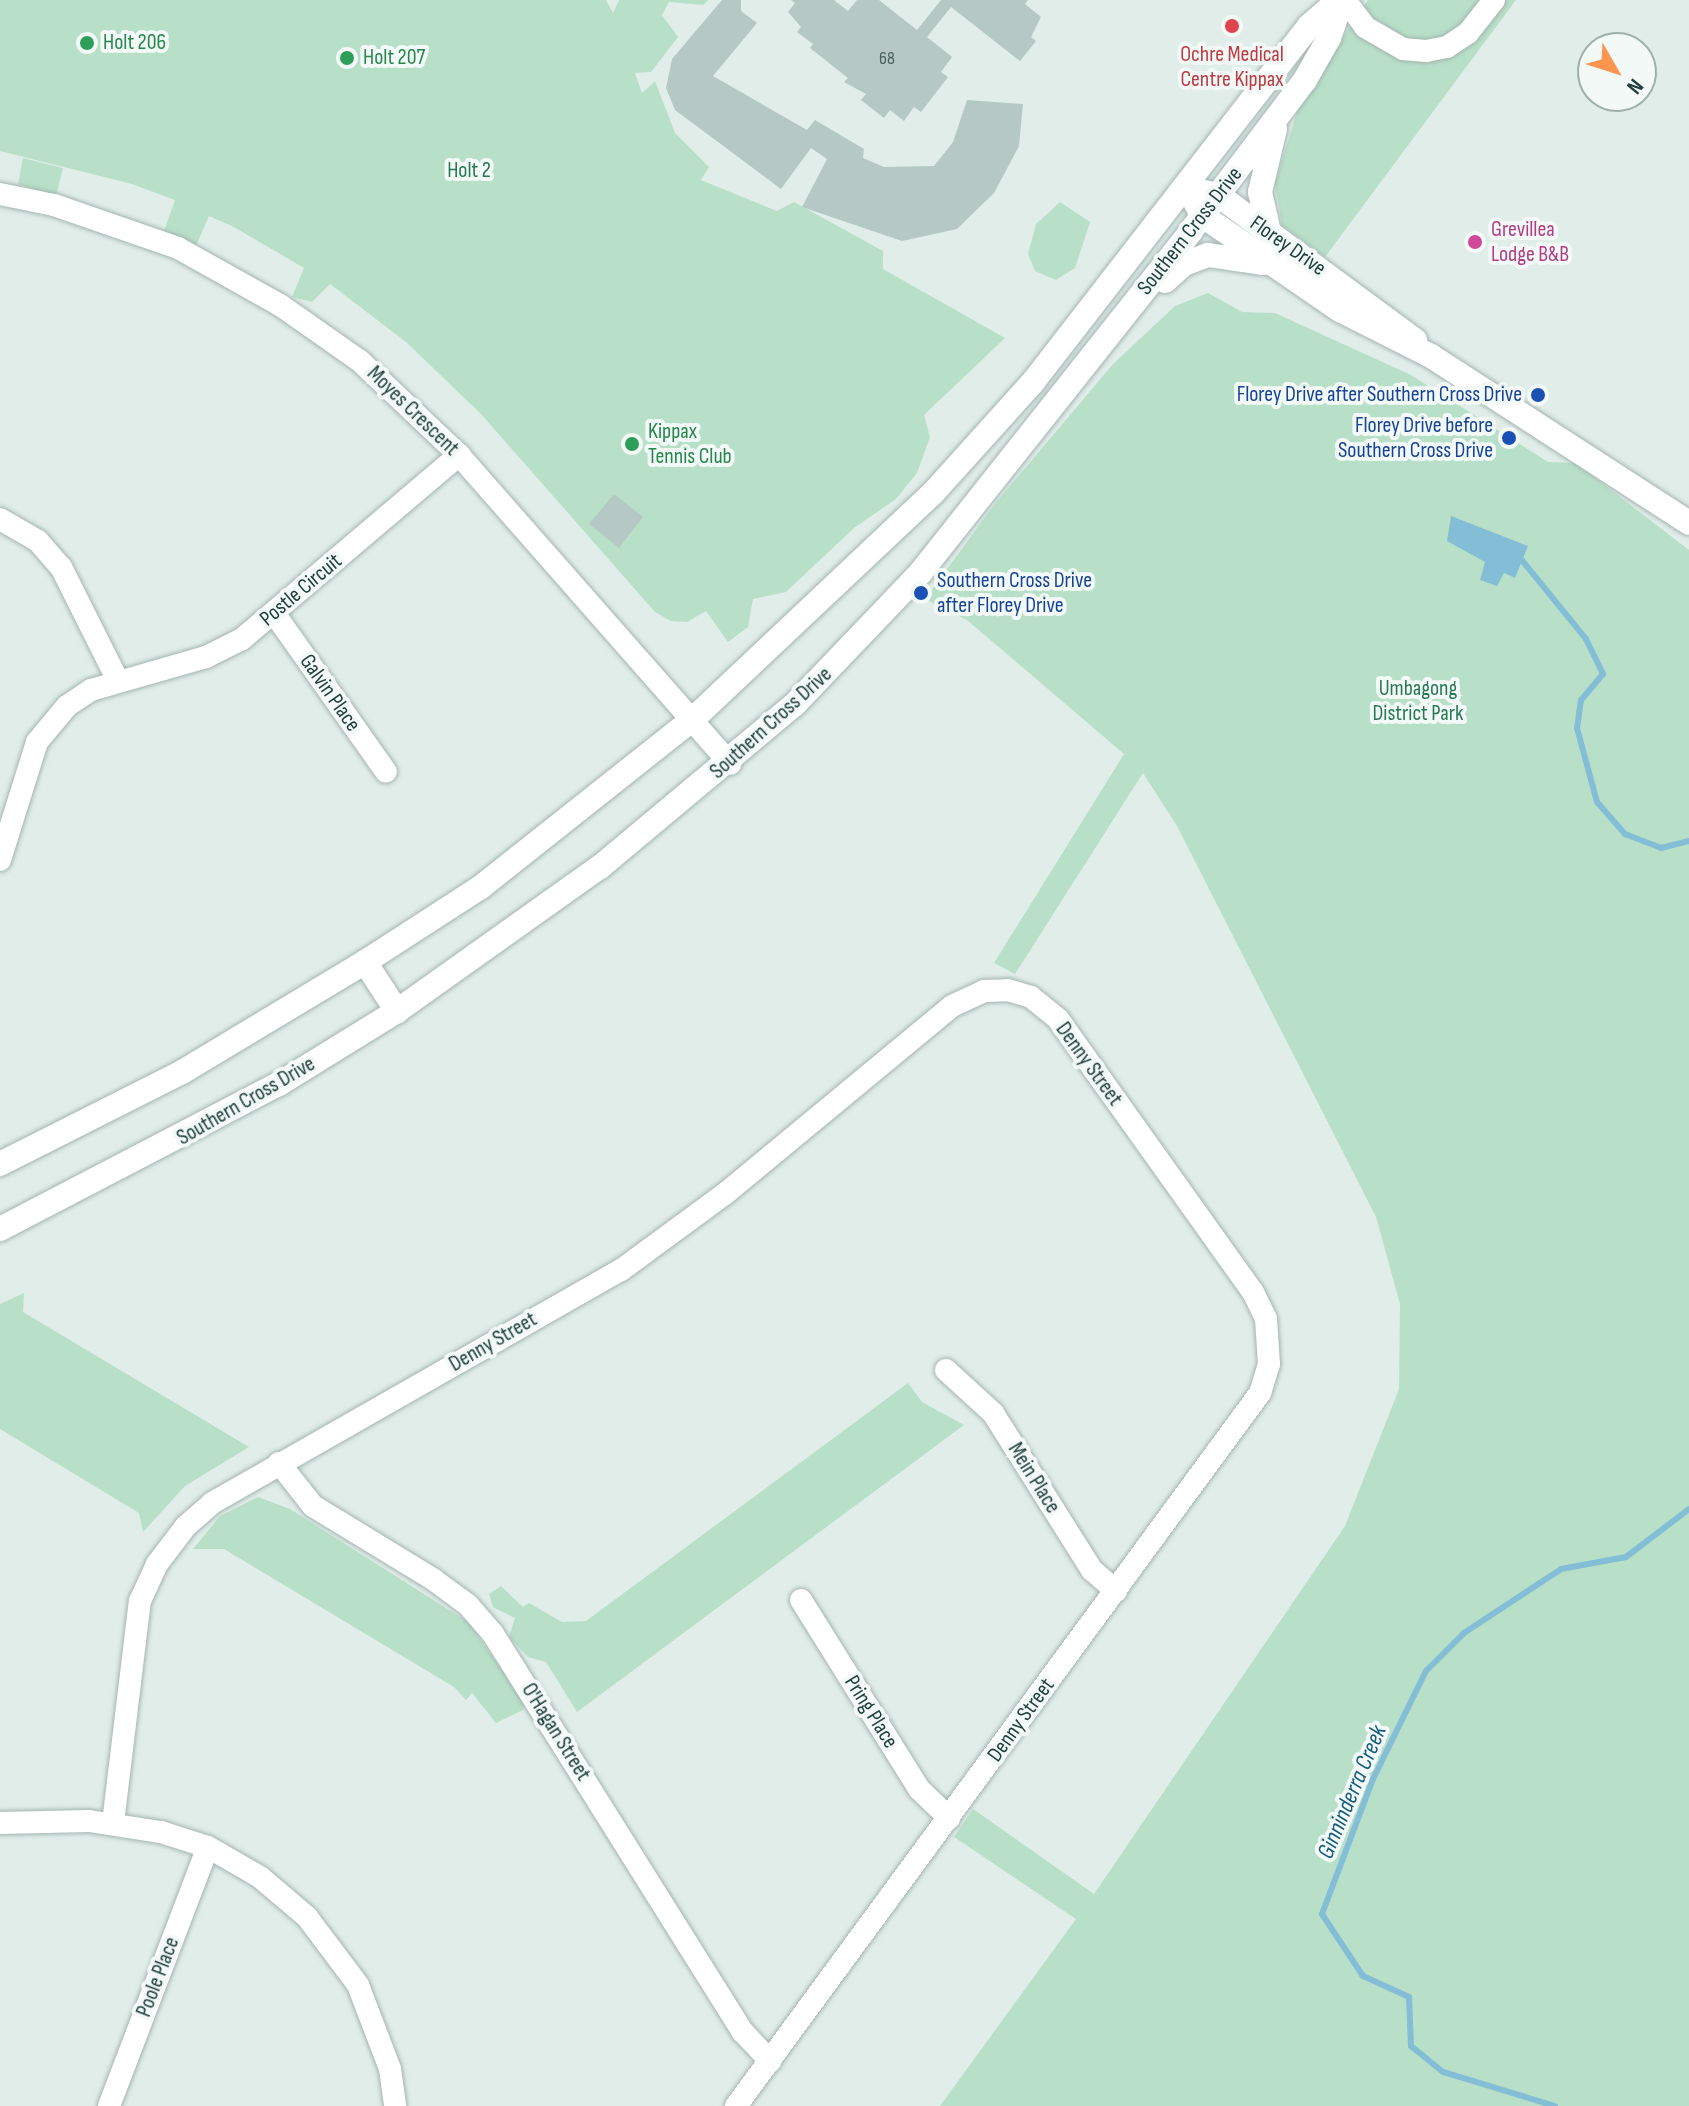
<!DOCTYPE html>
<html>
<head>
<meta charset="utf-8">
<style>
	body { margin:0 }
	#map { position:relative; width:1689px; height:2106px; overflow:hidden; background:#e1ede9; font-family:"Sofia Sans Condensed",sans-serif }
	div>[style] { position:absolute }
	.green>* { inset:0; background:#b8e0c9 }
	.water>* { inset:0; background:#84bdd6 }
	.stream>* { height:6px; margin:-3px; padding:0 3px; transform-origin:3px; border-radius:3px; background:#84bdd6 }
	.building>* { inset:0; background:#b6c8c3 }
	.roads { filter:drop-shadow(0 0 2px #a3b5b2) drop-shadow(0 0 2px #a3b5b2) }
	.minor>* { height:22px; margin:-11px; padding:0 11px; transform-origin:11px; border-radius:11px; background:#fff }
	.secondary>* { height:24px; margin:-12px; padding:0 12px; transform-origin:12px; border-radius:12px; background:#fff }
	.dots>* { width:22px; height:22px; translate:-50% -50%; box-sizing:border-box; border:4px solid #f2f9f6; border-radius:50% }
	span { translate:-50% -50%; white-space:nowrap; text-align:center; line-height:1.15; -webkit-text-stroke:8px #f2f9f6; paint-order:stroke }
	.number-label { font-size:18px; color:#46615e }
	.number-label span { -webkit-text-stroke-width:0 }
	.leisure-label { font-size:22px; color:#27864d }
	.left { translate:0 -50%; text-align:left }
	.health-label { font-size:22px; color:#be3a42 }
	.park-label { font-size:22px; color:#277954 }
	.hotel-label { font-size:22px; color:#b23c85 }
	.street-label { font-size:22px; color:#203f3c }
	.transit-label { font-size:22px; color:#164399 }
	.right { translate:-100% -50%; text-align:right }
	.water-label { font-size:24px; color:#155d80; font-style:italic }
	.north { position:absolute; left:1577px; top:32px; width:80px; height:80px; box-sizing:border-box; background:#f2f9f6; border:2px solid #9eafac; border-radius:50%; rotate:129deg; font-size:22px; font-weight:700; line-height:32px; text-align:center; color:#203f3c }
	.north::after { content:''; display:block; margin:auto; width:28px; height:36px; background:#fd954f; clip-path:polygon(50% 0,100% 100%,50% 72%,0 100%) }
</style>
</head>
<body>
<div id="map">
	<div class="green">
		<div style="clip-path:polygon(0 0,606px 0,613px 13px,619px 0,708px 0,703px 5px,669px 2px,662px 15px,678px 37px,651px 72px,635px 73px,642px 93px,655px 81px,675px 133px,709px 167px,701px 180px,777px 211px,794px 202px,883px 251px,883px 269px,1005px 338px,924px 415px,930px 437px,917px 473px,896px 499px,854px 528px,786px 592px,753px 599px,748px 627px,728px 642px,706px 611px,687px 622px,671px 621px,655px 612px,481px 414px,406px 342px,330px 284px,312px 302px,292px 297px,304px 268px,234px 227px,209px 216px,196px 246px,164px 231px,175px 200px,132px 184px,0 151px)"></div>
		<div style="clip-path:polygon(1368px 0,1516px 0,1325px 257px,1282px 225px,1275px 184px,1300px 102px)"></div>
		<div style="clip-path:polygon(23px 158px,63px 168px,56px 196px,18px 184px)"></div>
		<div style="clip-path:polygon(1060px 202px,1090px 222px,1075px 268px,1056px 280px,1035px 271px,1028px 254px,1036px 224px)"></div>
		<div style="clip-path:polygon(1208px 293px,1242px 312px,1275px 313px,1411px 375px,1548px 462px,1576px 463px,1689px 550px,1689px 2106px,940px 2106px,1076px 1919px,954px 1837px,973px 1809px,1094px 1894px,1345px 1526px,1399px 1389px,1400px 1304px,1376px 1217px,1177px 826px,1143px 773px,1015px 974px,994px 963px,1124px 754px,967px 620px,925px 599px,994px 505px,1113px 364px,1175px 306px)"></div>
		<div style="clip-path:polygon(24px 1293px,23px 1312px,249px 1447px,185px 1486px,143px 1532px,139px 1513px,0 1429px,0 1304px)"></div>
		<div style="clip-path:polygon(908px 1383px,922px 1402px,964px 1425px,577px 1712px,546px 1662px,528px 1657px,509px 1637px,515px 1618px,493px 1607px,489px 1594px,501px 1586px,523px 1607px,529px 1603px,562px 1622px,586px 1621px)"></div>
		<div style="clip-path:polygon(258px 1497px,290px 1509px,468px 1622px,525px 1702px,523px 1710px,496px 1723px,472px 1693px,466px 1700px,454px 1687px,224px 1549px,193px 1549px,220px 1516px)"></div>
	</div>
	<div class="water">
		<div style="clip-path:polygon(1451px 516px,1528px 546px,1515px 578px,1504px 573px,1497px 586px,1480px 580px,1485px 562px,1447px 541px)"></div>
	</div>
	<div class="stream">
		<div style="left:1521px;top:559px;width:103px;rotate:50.9deg"></div>
		<div style="left:1586px;top:639px;width:39px;rotate:64deg"></div>
		<div style="left:1603px;top:674px;width:34px;rotate:130deg"></div>
		<div style="left:1581px;top:700px;width:28px;rotate:98deg"></div>
		<div style="left:1577px;top:728px;width:77px;rotate:74.9deg"></div>
		<div style="left:1597px;top:802px;width:43px;rotate:48.8deg"></div>
		<div style="left:1625px;top:834px;width:39px;rotate:21deg"></div>
		<div style="left:1661px;top:848px;width:29px;rotate:-14deg"></div>
		<div style="left:1555px;top:2106px;width:117px;rotate:-163.1deg"></div>
		<div style="left:1443px;top:2072px;width:41px;rotate:-140.9deg"></div>
		<div style="left:1411px;top:2046px;width:49px;rotate:-92.3deg"></div>
		<div style="left:1409px;top:1997px;width:51px;rotate:-155.5deg"></div>
		<div style="left:1363px;top:1976px;width:74px;rotate:-123.5deg"></div>
		<div style="left:1322px;top:1914px;width:144px;rotate:-69.3deg"></div>
		<div style="left:1373px;top:1779px;width:120px;rotate:-63.9deg"></div>
		<div style="left:1426px;top:1671px;width:54px;rotate:-45deg"></div>
		<div style="left:1464px;top:1633px;width:116px;rotate:-33.4deg"></div>
		<div style="left:1561px;top:1569px;width:66px;rotate:-10.5deg"></div>
		<div style="left:1626px;top:1557px;width:79px;rotate:-37.3deg"></div>
	</div>
	<div class="building">
		<div style="clip-path:polygon(722px 0,741px 0,741px 11px,757px 23px,713px 76px,807px 130px,815px 120px,864px 149px,863px 158px,884px 167px,934px 166px,953px 142px,967px 100px,1023px 104px,1019px 146px,994px 193px,957px 229px,902px 241px,802px 207px,827px 159px,811px 148px,781px 189px,675px 110px,666px 88px,672px 59px)"></div>
		<div style="clip-path:polygon(791px 0,834px 0,848px 11px,857px 0,879px 0,917px 30px,941px 0,1028px 0,1025px 4px,1041px 17px,1031px 37px,1036px 41px,1020px 61px,951px 7px,927px 37px,952px 57px,941px 72px,948px 77px,921px 112px,914px 107px,904px 121px,890px 110px,884px 118px,861px 100px,866px 94px,844px 82px,848px 78px,810px 48px,813px 44px,797px 32px,801px 27px,788px 12px,795px 3px)"></div>
		<div style="clip-path:polygon(614px 494px,643px 517px,619px 548px,589px 524px)"></div>
	</div>
	<div class="roads">
		<div class="minor">
			<div style="left:1345px;top:0;width:34px;rotate:53deg"></div>
			<div style="left:1365px;top:27px;width:44px;rotate:30.1deg"></div>
			<div style="left:1403px;top:49px;width:23px;rotate:5deg"></div>
			<div style="left:1426px;top:51px;width:21px;rotate:-11deg"></div>
			<div style="left:1447px;top:47px;width:25px;rotate:-34deg"></div>
			<div style="left:1468px;top:33px;width:42px;rotate:-51.8deg"></div>
			<div style="left:0;top:194px;width:55px;rotate:11.5deg"></div>
			<div style="left:54px;top:205px;width:131px;rotate:19.1deg"></div>
			<div style="left:178px;top:248px;width:117px;rotate:29.2deg"></div>
			<div style="left:280px;top:305px;width:98px;rotate:35deg"></div>
			<div style="left:360px;top:361px;width:137px;rotate:43.5deg"></div>
			<div style="left:459px;top:455px;width:411px;rotate:48.7deg"></div>
			<div style="left:0;top:519px;width:44px;rotate:30.1deg"></div>
			<div style="left:38px;top:541px;width:35px;rotate:49deg"></div>
			<div style="left:61px;top:567px;width:127px;rotate:63.4deg"></div>
			<div style="left:274px;top:613px;width:194px;rotate:54.8deg"></div>
			<div style="left:0;top:860px;width:124px;rotate:-72.6deg"></div>
			<div style="left:37px;top:742px;width:47px;rotate:-50.2deg"></div>
			<div style="left:67px;top:706px;width:29px;rotate:-34deg"></div>
			<div style="left:91px;top:690px;width:120px;rotate:-16deg"></div>
			<div style="left:206px;top:657px;width:40px;rotate:-26.6deg"></div>
			<div style="left:242px;top:639px;width:285px;rotate:-40.3deg"></div>
			<div style="left:946px;top:1370px;width:64px;rotate:42.5deg"></div>
			<div style="left:993px;top:1413px;width:186px;rotate:57.8deg"></div>
			<div style="left:1092px;top:1570px;width:32px;rotate:41deg"></div>
			<div style="left:279px;top:1463px;width:55px;rotate:51.7deg"></div>
			<div style="left:313px;top:1506px;width:142px;rotate:31.4deg"></div>
			<div style="left:434px;top:1580px;width:42px;rotate:36.3deg"></div>
			<div style="left:468px;top:1605px;width:38px;rotate:49deg"></div>
			<div style="left:493px;top:1634px;width:470px;rotate:57.9deg"></div>
			<div style="left:743px;top:2032px;width:40px;rotate:47deg"></div>
			<div style="left:801px;top:1600px;width:223px;rotate:58deg"></div>
			<div style="left:919px;top:1789px;width:42px;rotate:44deg"></div>
			<div style="left:0;top:1823px;width:89px;rotate:-1.3deg"></div>
			<div style="left:89px;top:1821px;width:73px;rotate:8.7deg"></div>
			<div style="left:161px;top:1832px;width:49px;rotate:17.7deg"></div>
			<div style="left:208px;top:1847px;width:60px;rotate:30deg"></div>
			<div style="left:260px;top:1877px;width:62px;rotate:40.4deg"></div>
			<div style="left:307px;top:1917px;width:85px;rotate:53.1deg"></div>
			<div style="left:358px;top:1985px;width:90px;rotate:69.1deg"></div>
			<div style="left:390px;top:2069px;width:37px;rotate:82deg"></div>
			<div style="left:113px;top:1823px;width:224px;rotate:-83.1deg"></div>
			<div style="left:140px;top:1601px;width:41px;rotate:-65.3deg"></div>
			<div style="left:157px;top:1564px;width:48px;rotate:-52.7deg"></div>
			<div style="left:186px;top:1526px;width:35px;rotate:-41deg"></div>
			<div style="left:212px;top:1503px;width:471px;rotate:-29.7deg"></div>
			<div style="left:621px;top:1270px;width:130px;rotate:-36.3deg"></div>
			<div style="left:726px;top:1193px;width:293px;rotate:-39.6deg"></div>
			<div style="left:952px;top:1006px;width:35px;rotate:-25deg"></div>
			<div style="left:984px;top:991px;width:24px;rotate:-2deg"></div>
			<div style="left:1008px;top:990px;width:24px;rotate:17deg"></div>
			<div style="left:1031px;top:997px;width:35px;rotate:39deg"></div>
			<div style="left:1058px;top:1019px;width:335px;rotate:54.5deg"></div>
			<div style="left:1253px;top:1292px;width:30px;rotate:64deg"></div>
			<div style="left:1266px;top:1319px;width:45px;rotate:86.2deg"></div>
			<div style="left:1269px;top:1364px;width:30px;rotate:107deg"></div>
			<div style="left:1260px;top:1393px;width:885px;rotate:126.31deg"></div>
			<div style="left:109px;top:2106px;width:277px;rotate:-69.1deg"></div>
		</div>
		<div class="secondary">
			<div style="left:1204px;top:192px;width:14px;rotate:12deg"></div>
			<div style="left:1218px;top:195px;width:245px;rotate:36.4deg"></div>
			<div style="left:1196px;top:204px;width:14px;rotate:60deg"></div>
			<div style="left:1203px;top:216px;width:166px;rotate:34.5deg"></div>
			<div style="left:1340px;top:310px;width:102px;rotate:26.8deg"></div>
			<div style="left:1431px;top:356px;width:307px;rotate:32.9deg"></div>
			<div style="left:1269px;top:232px;width:41px;rotate:-102.7deg"></div>
			<div style="left:1260px;top:192px;width:65px;rotate:-76.6deg"></div>
			<div style="left:1165px;top:281px;width:25px;rotate:-42deg"></div>
			<div style="left:1184px;top:264px;width:26px;rotate:-21deg"></div>
			<div style="left:1208px;top:255px;width:56px;rotate:8.3deg"></div>
			<div style="left:365px;top:962px;width:59px;rotate:56.9deg"></div>
			<div style="left:0;top:1164px;width:204px;rotate:-26.8deg"></div>
			<div style="left:182px;top:1072px;width:214px;rotate:-31deg"></div>
			<div style="left:365px;top:962px;width:138px;rotate:-32.9deg"></div>
			<div style="left:481px;top:887px;width:269px;rotate:-38.4deg"></div>
			<div style="left:692px;top:720px;width:331px;rotate:-43.3deg"></div>
			<div style="left:933px;top:493px;width:149px;rotate:-48deg"></div>
			<div style="left:1033px;top:382px;width:450px;rotate:-52.2deg"></div>
			<div style="left:1309px;top:26px;width:40px;rotate:-41deg"></div>
			<div style="left:0;top:1229px;width:314px;rotate:-27.5deg"></div>
			<div style="left:279px;top:1084px;width:139px;rotate:-31.7deg"></div>
			<div style="left:397px;top:1011px;width:249px;rotate:-35.4deg"></div>
			<div style="left:600px;top:867px;width:254px;rotate:-39.9deg"></div>
			<div style="left:795px;top:704px;width:182px;rotate:-46.3deg"></div>
			<div style="left:921px;top:572px;width:434px;rotate:-51.6deg"></div>
			<div style="left:1190px;top:232px;width:191px;rotate:-52.9deg"></div>
			<div style="left:1305px;top:80px;width:48px;rotate:-60.3deg"></div>
			<div style="left:1329px;top:38px;width:40px;rotate:-71.1deg"></div>
		</div>
	</div>
	<div class="dots">
		<div style="left:1232px;top:26px;background:#e0444e"></div>
		<div style="left:87px;top:43px;background:#2e9e5b"></div>
		<div style="left:347px;top:58px;background:#2e9e5b"></div>
		<div style="left:1475px;top:242px;background:#d1479c"></div>
		<div style="left:1538px;top:395px;background:#1a4fb4"></div>
		<div style="left:1509px;top:438px;background:#1a4fb4"></div>
		<div style="left:632px;top:444px;background:#2e9e5b"></div>
		<div style="left:921px;top:593px;background:#1a4fb4"></div>
	</div>
	<div class="number-label">
		<span style="left:887px;top:59px">68</span>
	</div>
	<div class="leisure-label">
		<span class="left" style="left:103px;top:43px">Holt 206</span>
		<span class="left" style="left:363px;top:58px">Holt 207</span>
		<span class="left" style="left:648px;top:444px">Kippax<br>Tennis Club</span>
	</div>
	<div class="health-label">
		<span style="left:1232px;top:67px">Ochre Medical<br>Centre Kippax</span>
	</div>
	<div class="park-label">
		<span style="left:469px;top:171px">Holt 2</span>
		<span style="left:1418px;top:701px">Umbagong<br>District Park</span>
	</div>
	<div class="hotel-label">
		<span class="left" style="left:1491px;top:242px">Grevillea<br>Lodge B&amp;B</span>
	</div>
	<div class="street-label">
		<span style="left:1190px;top:231px;rotate:-52deg">Southern Cross Drive</span>
		<span style="left:1288px;top:246px;rotate:35deg">Florey Drive</span>
		<span style="left:413px;top:411px;rotate:44deg">Moyes Crescent</span>
		<span style="left:301px;top:590px;rotate:-40deg">Postle Circuit</span>
		<span style="left:330px;top:693px;rotate:55deg">Galvin Place</span>
		<span style="left:771px;top:723px;rotate:-42deg">Southern Cross Drive</span>
		<span style="left:1089px;top:1064px;rotate:54deg">Denny Street</span>
		<span style="left:246px;top:1101px;rotate:-30deg">Southern Cross Drive</span>
		<span style="left:493px;top:1342px;rotate:-30deg">Denny Street</span>
		<span style="left:1034px;top:1478px;rotate:58deg">Mein Place</span>
		<span style="left:871px;top:1712px;rotate:58deg">Pring Place</span>
		<span style="left:1021px;top:1720px;rotate:-54deg">Denny Street</span>
		<span style="left:556px;top:1732px;rotate:58deg">O'Hagan Street</span>
		<span style="left:158px;top:1977px;rotate:-69deg">Poole Place</span>
	</div>
	<div class="transit-label">
		<span class="right" style="left:1522px;top:395px">Florey Drive after Southern Cross Drive</span>
		<span class="right" style="left:1493px;top:438px">Florey Drive before<br>Southern Cross Drive</span>
		<span class="left" style="left:937px;top:593px">Southern Cross Drive<br>after Florey Drive</span>
	</div>
	<div class="water-label">
		<span style="left:1352px;top:1792px;rotate:-67deg">Ginninderra Creek</span>
	</div>
	<div class="north">N</div>
</div>
</body>
</html>
